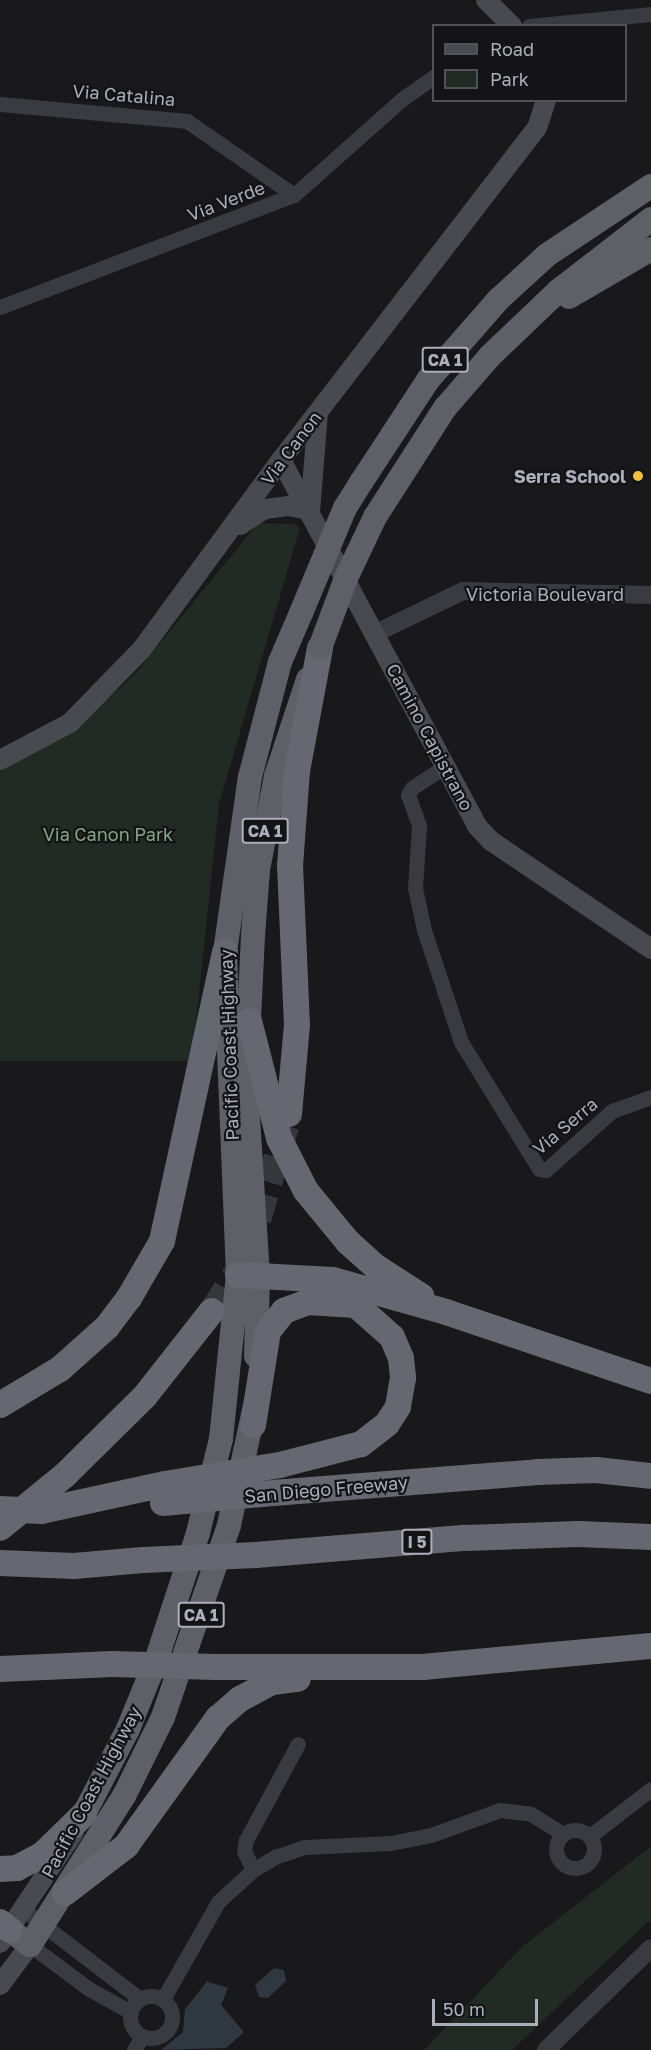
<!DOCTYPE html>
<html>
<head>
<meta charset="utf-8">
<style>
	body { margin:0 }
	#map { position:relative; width:651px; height:2050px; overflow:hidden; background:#19191b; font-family:"Golos Text",sans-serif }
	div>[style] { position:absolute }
	.green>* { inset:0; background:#212a23 }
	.water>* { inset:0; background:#2f3740 }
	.motorway-tunnel>* { height:26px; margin-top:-13px; transform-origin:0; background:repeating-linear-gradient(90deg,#36373b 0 26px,transparent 0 39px) }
	.minor>* { height:15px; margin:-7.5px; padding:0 7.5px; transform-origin:7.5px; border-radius:7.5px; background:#3a3b40 }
	.minor>.ring { margin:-7.5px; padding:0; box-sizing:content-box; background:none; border:15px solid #3a3b40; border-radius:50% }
	.tertiary>* { height:18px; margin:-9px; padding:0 9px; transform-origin:9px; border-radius:9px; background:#3a3b40 }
	.secondary>* { height:20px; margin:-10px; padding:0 10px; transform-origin:10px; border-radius:10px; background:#484a50 }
	.trunk>* { height:24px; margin:-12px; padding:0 12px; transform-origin:12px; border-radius:12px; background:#5e6068 }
	.motorway>* { height:26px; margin:-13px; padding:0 13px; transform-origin:13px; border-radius:13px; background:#666871 }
	.trunk-bridge>* { height:24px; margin:-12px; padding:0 12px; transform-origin:12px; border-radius:12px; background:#5e6068 }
	.motorway-bridge>* { height:26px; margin:-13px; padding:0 13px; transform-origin:13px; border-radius:13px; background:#666871 }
	.dots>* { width:16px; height:16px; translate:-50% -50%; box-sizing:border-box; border:3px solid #141416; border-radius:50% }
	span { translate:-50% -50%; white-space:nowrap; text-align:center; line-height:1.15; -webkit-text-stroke:4.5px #141416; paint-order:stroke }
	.shield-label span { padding:2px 4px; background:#141416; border:2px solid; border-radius:4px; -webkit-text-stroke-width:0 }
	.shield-label { font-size:16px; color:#acafbb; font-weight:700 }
	.street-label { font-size:18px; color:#acafbb }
	.poi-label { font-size:18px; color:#acafbb; font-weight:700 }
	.right { translate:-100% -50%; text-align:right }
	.park-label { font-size:18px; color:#83a588 }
	.legend { position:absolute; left:432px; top:24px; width:195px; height:78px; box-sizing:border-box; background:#141416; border:2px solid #515258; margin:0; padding:8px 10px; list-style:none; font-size:18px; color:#acafbb }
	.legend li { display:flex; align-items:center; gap:12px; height:30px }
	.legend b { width:30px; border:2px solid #515258 }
	.scale { position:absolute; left:432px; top:1999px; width:106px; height:27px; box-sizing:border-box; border:3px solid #acafbb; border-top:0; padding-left:8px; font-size:18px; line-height:21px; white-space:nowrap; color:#acafbb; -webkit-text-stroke:4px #141416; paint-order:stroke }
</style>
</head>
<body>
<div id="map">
	<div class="green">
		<div style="clip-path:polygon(258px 523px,293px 524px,300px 528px,219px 804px,192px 1061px,0 1061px,0 767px,94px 711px,134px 675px)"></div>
		<div style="clip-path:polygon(651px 1846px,651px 1919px,512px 2050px,424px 2050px,522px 1947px)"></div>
	</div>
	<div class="water">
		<div style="clip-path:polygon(274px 1968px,284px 1970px,286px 1981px,268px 1998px,259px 1997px,255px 1985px)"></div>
		<div style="clip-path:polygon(209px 1979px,208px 1982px,228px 1988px,221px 2005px,244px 2032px,226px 2048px,161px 2050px,183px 2032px,185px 2009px)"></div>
	</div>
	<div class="motorway-tunnel">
		<div style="left:212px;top:1311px;width:64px;rotate:-57.1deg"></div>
		<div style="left:247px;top:1257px;width:137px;rotate:-73.4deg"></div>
	</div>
	<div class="minor">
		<div style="left:529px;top:26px;width:123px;rotate:-5.6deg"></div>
		<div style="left:0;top:104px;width:188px;rotate:5.2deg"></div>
		<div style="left:187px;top:121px;width:130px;rotate:34.7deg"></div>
		<div style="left:0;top:307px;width:315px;rotate:-20.9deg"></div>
		<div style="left:294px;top:195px;width:144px;rotate:-41.6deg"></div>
		<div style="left:402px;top:99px;width:39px;rotate:-35deg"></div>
		<div style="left:444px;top:767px;width:38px;rotate:147deg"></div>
		<div style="left:412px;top:788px;width:8px;rotate:120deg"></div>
		<div style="left:408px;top:795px;width:33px;rotate:70deg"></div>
		<div style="left:419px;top:826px;width:62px;rotate:93.7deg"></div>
		<div style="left:415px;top:888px;width:43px;rotate:77.9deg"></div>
		<div style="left:424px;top:930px;width:118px;rotate:71.7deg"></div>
		<div style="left:461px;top:1042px;width:149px;rotate:58.4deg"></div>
		<div style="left:539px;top:1169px;width:7px;rotate:8deg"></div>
		<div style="left:546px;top:1170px;width:89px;rotate:-41.8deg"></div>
		<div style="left:612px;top:1111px;width:41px;rotate:-19.7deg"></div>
		<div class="ring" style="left:556px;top:1830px;width:23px;height:23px"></div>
		<div style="left:590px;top:1836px;width:77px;rotate:-37.6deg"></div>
		<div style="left:253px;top:1870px;width:21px;rotate:-115deg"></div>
		<div style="left:244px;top:1851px;width:11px;rotate:-80deg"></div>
		<div style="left:246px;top:1840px;width:109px;rotate:-61.6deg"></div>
		<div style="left:24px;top:1910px;width:146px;rotate:37.5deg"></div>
		<div style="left:30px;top:1945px;width:74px;rotate:36.7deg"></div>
		<div style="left:89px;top:1989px;width:48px;rotate:28.7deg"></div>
		<div class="ring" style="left:130px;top:1996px;width:27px;height:27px"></div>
		<div style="left:163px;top:1999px;width:112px;rotate:-60.4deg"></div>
		<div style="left:218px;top:1902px;width:47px;rotate:-42.4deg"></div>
		<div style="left:253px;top:1870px;width:26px;rotate:-31deg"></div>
		<div style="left:275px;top:1857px;width:31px;rotate:-19deg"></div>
		<div style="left:304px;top:1847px;width:87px;rotate:-2.6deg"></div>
		<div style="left:391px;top:1843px;width:41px;rotate:-11.3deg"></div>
		<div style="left:431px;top:1835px;width:73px;rotate:-19.9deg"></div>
		<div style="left:500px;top:1810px;width:31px;rotate:7deg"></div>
		<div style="left:531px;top:1814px;width:38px;rotate:32deg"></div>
		<div style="left:134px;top:2050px;width:16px;rotate:-60deg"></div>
	</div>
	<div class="tertiary">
		<div style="left:376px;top:633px;width:97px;rotate:-25.8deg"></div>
		<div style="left:463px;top:591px;width:188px;rotate:1.2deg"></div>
		<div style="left:546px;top:2050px;width:146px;rotate:-44.2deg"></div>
	</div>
	<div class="secondary">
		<div style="left:486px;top:0;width:37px;rotate:45deg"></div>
		<div style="left:281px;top:460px;width:415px;rotate:61.8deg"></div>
		<div style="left:477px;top:826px;width:21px;rotate:47deg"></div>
		<div style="left:491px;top:841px;width:193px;rotate:34deg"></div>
		<div style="left:310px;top:512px;width:99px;rotate:-85.4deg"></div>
		<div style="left:240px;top:525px;width:30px;rotate:-33deg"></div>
		<div style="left:265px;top:509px;width:23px;rotate:-7deg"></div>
		<div style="left:288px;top:506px;width:21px;rotate:11deg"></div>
		<div style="left:0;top:760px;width:79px;rotate:-27.9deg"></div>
		<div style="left:70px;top:723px;width:103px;rotate:-45.8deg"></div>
		<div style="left:142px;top:649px;width:235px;rotate:-53.7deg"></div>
		<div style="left:281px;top:460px;width:419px;rotate:-52.4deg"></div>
		<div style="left:537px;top:128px;width:29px;rotate:-72deg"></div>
		<div style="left:0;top:1943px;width:133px;rotate:-56.3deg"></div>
		<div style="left:0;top:1985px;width:50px;rotate:-53.1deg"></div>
	</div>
	<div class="trunk">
		<div style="left:569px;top:297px;width:95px;rotate:-30.3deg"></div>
		<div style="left:362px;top:481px;width:121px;rotate:-56.8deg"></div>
		<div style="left:428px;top:380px;width:108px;rotate:-48.8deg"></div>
		<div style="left:499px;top:299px;width:65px;rotate:-42.5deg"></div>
		<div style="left:547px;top:255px;width:125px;rotate:-33.6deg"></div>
		<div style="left:375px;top:517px;width:130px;rotate:-57.3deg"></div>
		<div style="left:445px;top:408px;width:69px;rotate:-49.1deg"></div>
		<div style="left:490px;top:356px;width:94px;rotate:-43.7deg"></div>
		<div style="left:558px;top:291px;width:118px;rotate:-37.7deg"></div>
		<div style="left:256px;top:1356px;width:80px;rotate:-88.6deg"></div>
		<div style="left:258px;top:1276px;width:192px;rotate:-93.6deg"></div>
		<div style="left:246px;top:1084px;width:148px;rotate:-87.3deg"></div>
		<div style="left:253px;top:936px;width:66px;rotate:-85.7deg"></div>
		<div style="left:258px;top:870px;width:96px;rotate:-79.2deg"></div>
		<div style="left:276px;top:776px;width:102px;rotate:-71.7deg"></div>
		<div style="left:84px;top:1814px;width:96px;rotate:-62.6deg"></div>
		<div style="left:128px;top:1729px;width:77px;rotate:-67.8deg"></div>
		<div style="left:157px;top:1658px;width:132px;rotate:-71.8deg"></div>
		<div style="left:198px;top:1533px;width:97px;rotate:-76.3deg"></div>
		<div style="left:221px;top:1439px;width:165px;rotate:-84.1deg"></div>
		<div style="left:238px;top:1275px;width:323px;rotate:-92.3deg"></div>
		<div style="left:225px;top:952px;width:177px;rotate:-81.9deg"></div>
		<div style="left:250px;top:777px;width:119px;rotate:-75.4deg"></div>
		<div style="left:280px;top:662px;width:53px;rotate:-66.8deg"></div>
		<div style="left:10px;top:1930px;width:25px;rotate:37deg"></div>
		<div style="left:30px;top:1945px;width:176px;rotate:-57.8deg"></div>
		<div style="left:124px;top:1796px;width:88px;rotate:-63.7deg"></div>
		<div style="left:163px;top:1717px;width:203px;rotate:-71deg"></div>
		<div style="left:229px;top:1525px;width:122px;rotate:-77.7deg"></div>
	</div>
	<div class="motorway">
		<div style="left:249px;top:1021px;width:121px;rotate:75.6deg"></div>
		<div style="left:279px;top:1138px;width:59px;rotate:63deg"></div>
		<div style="left:306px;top:1191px;width:66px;rotate:50.5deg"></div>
		<div style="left:348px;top:1242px;width:38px;rotate:42deg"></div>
		<div style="left:376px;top:1267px;width:54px;rotate:32.8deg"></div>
		<div style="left:289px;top:1114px;width:89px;rotate:-84.9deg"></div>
		<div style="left:297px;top:1025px;width:159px;rotate:-92.5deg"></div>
		<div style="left:290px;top:866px;width:95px;rotate:-85.8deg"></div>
		<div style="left:297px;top:771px;width:125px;rotate:-79.4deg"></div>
		<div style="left:238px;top:1275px;width:95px;rotate:3deg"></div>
		<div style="left:333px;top:1280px;width:117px;rotate:15.8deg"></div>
		<div style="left:446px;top:1312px;width:216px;rotate:18.6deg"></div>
		<div style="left:0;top:1405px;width:70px;rotate:-31deg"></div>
		<div style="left:60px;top:1369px;width:63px;rotate:-41.8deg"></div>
		<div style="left:107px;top:1327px;width:36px;rotate:-53deg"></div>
		<div style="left:129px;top:1298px;width:66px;rotate:-59.9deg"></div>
		<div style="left:162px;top:1241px;width:296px;rotate:-77.7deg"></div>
		<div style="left:253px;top:1425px;width:95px;rotate:-80.9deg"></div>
		<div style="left:268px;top:1331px;width:26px;rotate:-51deg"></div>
		<div style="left:284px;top:1311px;width:25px;rotate:-21deg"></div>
		<div style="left:307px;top:1302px;width:49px;rotate:3.5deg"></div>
		<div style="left:356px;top:1305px;width:48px;rotate:41.6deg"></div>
		<div style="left:392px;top:1337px;width:23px;rotate:67deg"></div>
		<div style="left:401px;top:1358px;width:20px;rotate:84deg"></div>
		<div style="left:403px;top:1378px;width:29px;rotate:100deg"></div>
		<div style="left:398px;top:1407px;width:20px;rotate:123deg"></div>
		<div style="left:387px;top:1424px;width:33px;rotate:142deg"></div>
		<div style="left:361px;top:1444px;width:84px;rotate:165.5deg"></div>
		<div style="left:273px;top:1493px;width:266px;rotate:-4.5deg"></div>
		<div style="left:538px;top:1472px;width:58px;rotate:-2deg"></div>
		<div style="left:596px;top:1470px;width:55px;rotate:6.2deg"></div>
		<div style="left:41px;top:1511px;width:127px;rotate:-12.3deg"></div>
		<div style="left:0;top:1528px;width:84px;rotate:-39.2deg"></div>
		<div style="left:65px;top:1475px;width:112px;rotate:-44.6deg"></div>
		<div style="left:145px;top:1396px;width:108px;rotate:-51.8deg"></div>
		<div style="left:256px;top:1555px;width:210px;rotate:-4.7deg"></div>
		<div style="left:465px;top:1538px;width:113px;rotate:-2deg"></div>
		<div style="left:578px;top:1534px;width:73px;rotate:2.4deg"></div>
		<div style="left:0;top:1563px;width:74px;rotate:2.3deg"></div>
		<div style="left:74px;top:1566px;width:69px;rotate:-5deg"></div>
		<div style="left:216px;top:1667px;width:207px"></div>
		<div style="left:423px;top:1667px;width:229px;rotate:-5.3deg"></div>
		<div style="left:0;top:1669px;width:112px;rotate:-2.6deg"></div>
		<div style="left:0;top:1869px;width:17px;rotate:-3deg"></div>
		<div style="left:17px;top:1868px;width:30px;rotate:-28deg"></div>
		<div style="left:43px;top:1854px;width:57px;rotate:-44.3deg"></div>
		<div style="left:65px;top:1893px;width:77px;rotate:-37.6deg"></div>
		<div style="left:126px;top:1846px;width:158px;rotate:-54.3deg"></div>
		<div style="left:218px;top:1718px;width:29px;rotate:-41deg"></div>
		<div style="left:240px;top:1699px;width:36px;rotate:-28deg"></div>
		<div style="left:272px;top:1682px;width:26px;rotate:-7deg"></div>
		<div style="left:0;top:1922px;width:13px;rotate:39deg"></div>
	</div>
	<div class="trunk-bridge">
		<div style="left:301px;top:613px;width:114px;rotate:-67.3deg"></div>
		<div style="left:345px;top:508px;width:32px;rotate:-58deg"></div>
		<div style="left:320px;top:648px;width:75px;rotate:-69.6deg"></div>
		<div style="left:346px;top:578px;width:68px;rotate:-64.6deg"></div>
	</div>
	<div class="motorway-bridge">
		<div style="left:165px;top:1484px;width:117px;rotate:-9.4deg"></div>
		<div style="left:163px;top:1503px;width:110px;rotate:-5.2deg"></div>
		<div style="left:0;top:1509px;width:41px;rotate:2.8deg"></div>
		<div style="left:143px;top:1560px;width:113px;rotate:-2.5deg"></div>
		<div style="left:112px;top:1664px;width:104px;rotate:1.7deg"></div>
	</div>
	<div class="dots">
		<div style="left:638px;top:476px;background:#f1c03c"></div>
	</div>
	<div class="shield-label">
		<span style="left:445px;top:360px">CA 1</span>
		<span style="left:265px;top:831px">CA 1</span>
		<span style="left:417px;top:1542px">I 5</span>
		<span style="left:201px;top:1615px">CA 1</span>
	</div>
	<div class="street-label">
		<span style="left:124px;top:95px;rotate:5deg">Via Catalina</span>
		<span style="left:226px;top:201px;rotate:-21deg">Via Verde</span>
		<span style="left:291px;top:448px;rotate:-53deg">Via Canon</span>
		<span style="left:545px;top:594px">Victoria Boulevard</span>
		<span style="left:430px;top:737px;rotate:62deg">Camino Capistrano</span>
		<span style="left:229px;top:1045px;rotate:-92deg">Pacific Coast Highway</span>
		<span style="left:565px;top:1126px;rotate:-40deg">Via Serra</span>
		<span style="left:326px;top:1489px;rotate:-5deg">San Diego Freeway</span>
		<span style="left:91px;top:1792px;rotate:-62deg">Pacific Coast Highway</span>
	</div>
	<div class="poi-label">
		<span class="right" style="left:626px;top:476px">Serra School</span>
	</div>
	<div class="park-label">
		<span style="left:108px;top:834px">Via Canon Park</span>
	</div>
	<ul class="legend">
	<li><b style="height:8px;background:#484a50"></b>Road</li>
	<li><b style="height:16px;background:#212a23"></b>Park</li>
	</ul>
	<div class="scale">50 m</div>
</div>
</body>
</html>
